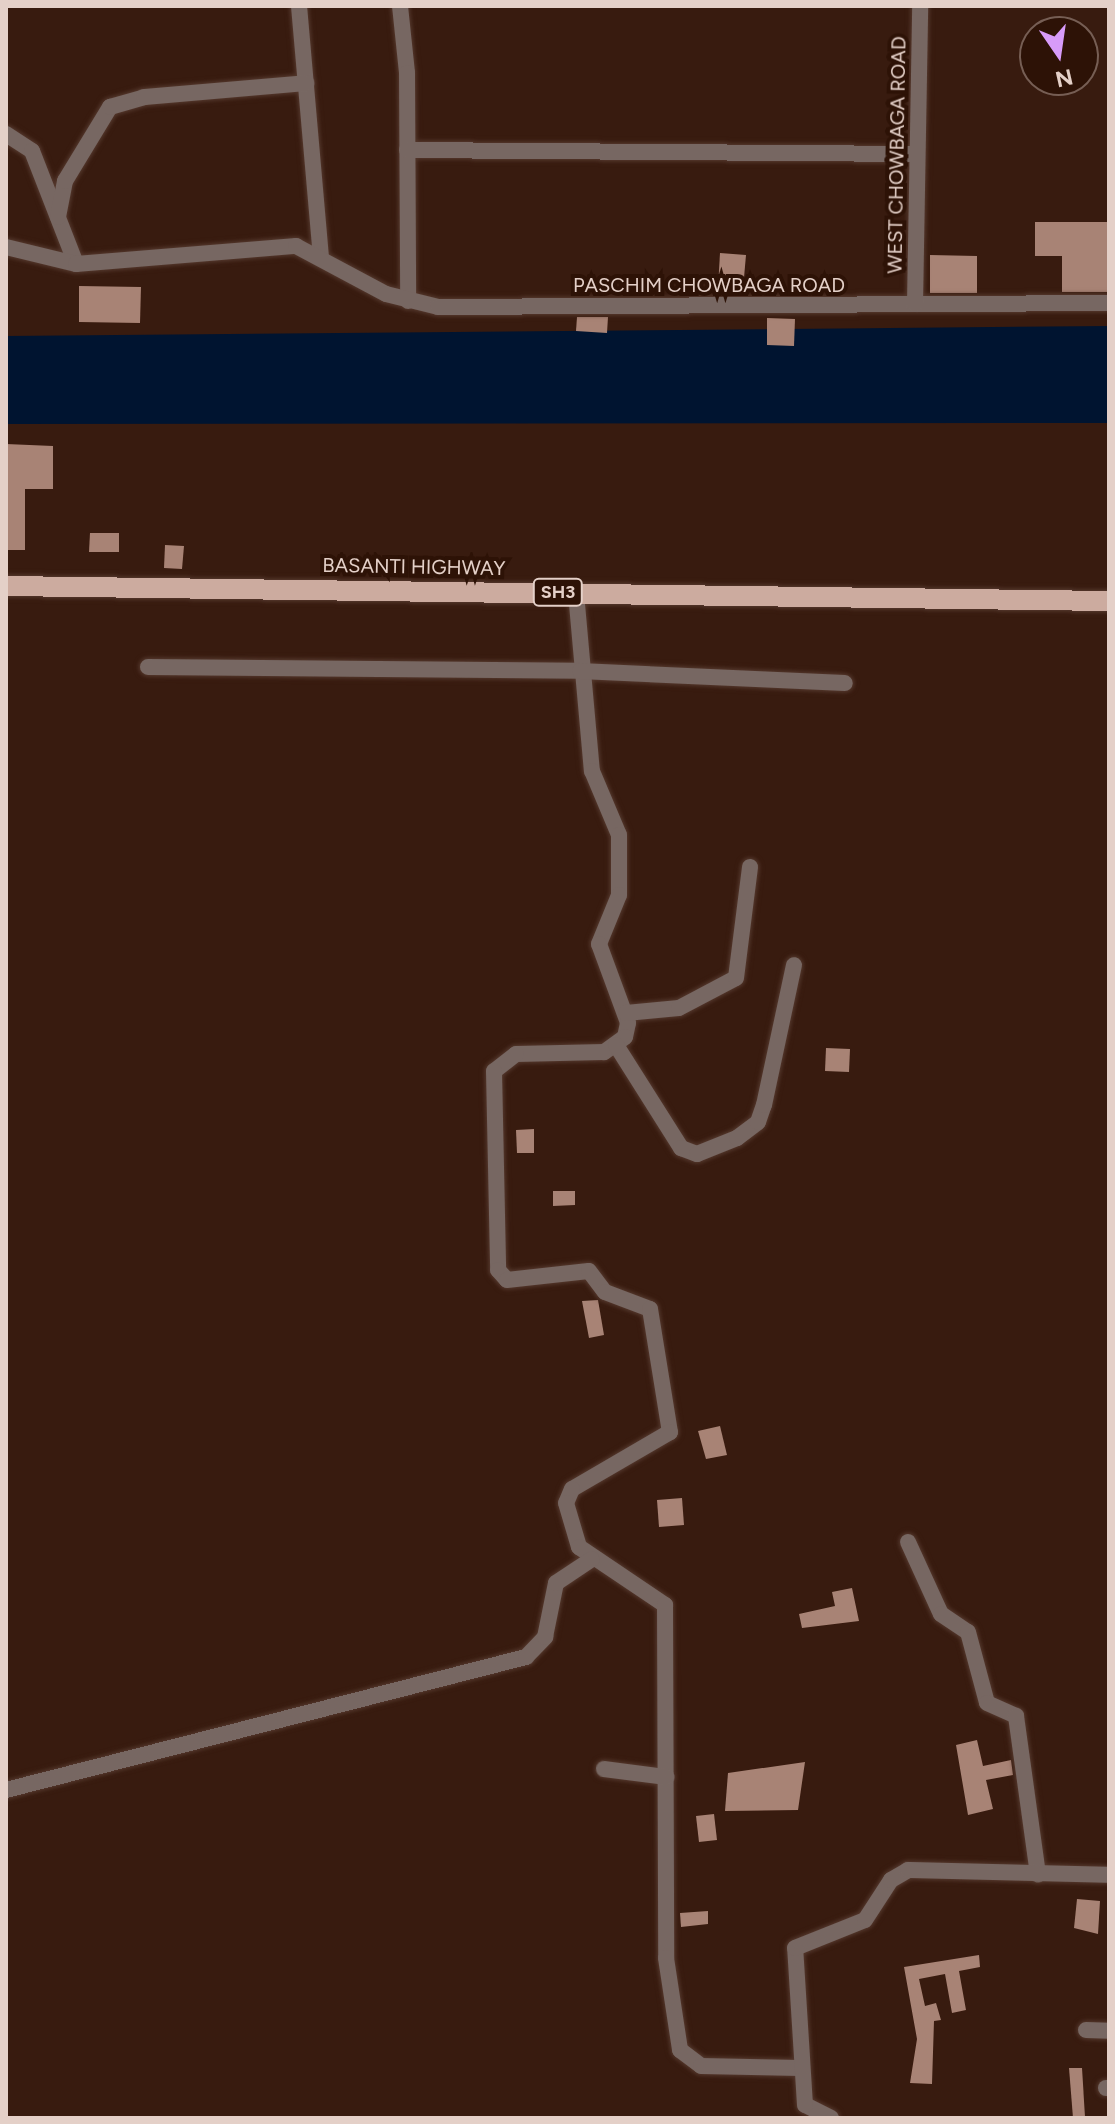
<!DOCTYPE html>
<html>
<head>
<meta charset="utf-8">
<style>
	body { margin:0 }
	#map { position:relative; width:1115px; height:2124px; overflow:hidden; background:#381b0f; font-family:Figtree,sans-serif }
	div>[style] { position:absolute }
	.water>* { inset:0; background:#001430 }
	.building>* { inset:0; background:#a88375 }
	.roads { filter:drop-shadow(0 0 2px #54382d) drop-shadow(0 0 2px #54382d) }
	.minor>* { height:16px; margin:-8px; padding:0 8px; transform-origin:8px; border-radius:8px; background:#776762 }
	.major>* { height:20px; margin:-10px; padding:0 10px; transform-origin:10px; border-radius:10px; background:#ccab9f }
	span { translate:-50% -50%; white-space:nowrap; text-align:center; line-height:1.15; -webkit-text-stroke:8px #2d1206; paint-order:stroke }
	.shield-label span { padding:2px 6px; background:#2d1206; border:2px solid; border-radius:6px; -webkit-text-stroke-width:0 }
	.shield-label { font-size:18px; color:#e4d0c8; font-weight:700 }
	.street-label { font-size:20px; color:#e4d0c8 }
	.frame { position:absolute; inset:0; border:8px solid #e4d0c8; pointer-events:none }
	.north { position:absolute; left:1019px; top:16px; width:80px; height:80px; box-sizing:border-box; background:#2d1206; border:2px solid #765e54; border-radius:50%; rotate:167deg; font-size:22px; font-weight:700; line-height:32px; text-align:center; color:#e4d0c8 }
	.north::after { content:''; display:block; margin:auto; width:28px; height:36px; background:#d79bf9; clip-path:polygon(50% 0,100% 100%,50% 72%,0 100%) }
</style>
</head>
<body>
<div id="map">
	<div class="water">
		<div style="clip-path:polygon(1109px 326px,1109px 423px,6px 424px,6px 336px)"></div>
	</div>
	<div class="building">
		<div style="clip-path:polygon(1035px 222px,1109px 222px,1109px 292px,1062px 292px,1062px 256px,1035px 256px)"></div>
		<div style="clip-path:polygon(720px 253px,746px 255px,743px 289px,718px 288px)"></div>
		<div style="clip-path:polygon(930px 255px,977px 256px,977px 293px,930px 293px)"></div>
		<div style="clip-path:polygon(79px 286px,141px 287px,140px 323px,79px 322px)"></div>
		<div style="clip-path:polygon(577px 317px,608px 317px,607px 333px,576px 331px)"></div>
		<div style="clip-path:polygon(767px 318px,795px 319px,794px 346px,767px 345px)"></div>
		<div style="clip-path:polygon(6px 444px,53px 446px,53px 489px,25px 489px,25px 550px,7px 550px)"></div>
		<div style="clip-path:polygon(90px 533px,119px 533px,119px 552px,89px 552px)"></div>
		<div style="clip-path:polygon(165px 545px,184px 546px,182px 569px,164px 568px)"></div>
		<div style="clip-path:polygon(826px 1048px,850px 1049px,849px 1072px,825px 1071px)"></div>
		<div style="clip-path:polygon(534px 1129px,534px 1153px,517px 1153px,516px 1130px)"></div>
		<div style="clip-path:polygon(553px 1191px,575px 1191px,575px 1205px,553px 1206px)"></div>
		<div style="clip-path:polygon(598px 1300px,604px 1335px,589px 1338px,582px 1301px)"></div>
		<div style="clip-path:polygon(720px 1426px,727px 1455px,706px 1459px,698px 1431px)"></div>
		<div style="clip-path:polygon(682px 1498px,684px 1525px,659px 1527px,657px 1500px)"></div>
		<div style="clip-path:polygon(852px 1588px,859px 1621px,802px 1628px,799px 1614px,835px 1606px,832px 1592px)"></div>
		<div style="clip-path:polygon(977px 1740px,983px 1766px,1011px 1760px,1013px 1775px,986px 1780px,993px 1809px,968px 1815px,956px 1745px)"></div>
		<div style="clip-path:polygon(805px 1762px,798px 1810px,725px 1811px,728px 1773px)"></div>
		<div style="clip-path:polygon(714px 1814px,717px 1840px,699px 1842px,696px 1816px)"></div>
		<div style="clip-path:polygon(1077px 1899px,1100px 1901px,1098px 1934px,1074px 1928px)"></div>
		<div style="clip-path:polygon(708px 1911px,708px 1924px,681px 1927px,680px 1913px)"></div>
		<div style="clip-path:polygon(979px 1955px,980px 1967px,959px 1971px,966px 2010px,952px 2013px,945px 1974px,919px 1979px,925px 2006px,936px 2003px,941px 2020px,934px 2021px,932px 2084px,910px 2083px,917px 2039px,904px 1967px)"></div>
		<div style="clip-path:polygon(1069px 2068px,1082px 2068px,1085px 2117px,1073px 2118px)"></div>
	</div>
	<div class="roads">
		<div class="minor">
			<div style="left:299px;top:6px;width:250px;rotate:85deg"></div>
			<div style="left:400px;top:6px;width:67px;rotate:84deg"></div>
			<div style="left:407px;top:73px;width:228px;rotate:89.7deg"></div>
			<div style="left:6px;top:134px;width:31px;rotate:33deg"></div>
			<div style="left:32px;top:151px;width:121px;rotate:68.7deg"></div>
			<div style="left:407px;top:150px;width:510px;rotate:0.45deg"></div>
			<div style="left:58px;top:217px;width:37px;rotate:-79deg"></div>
			<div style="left:65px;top:181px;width:87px;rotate:-58.7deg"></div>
			<div style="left:110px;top:107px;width:35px;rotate:-16deg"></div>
			<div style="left:144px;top:97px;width:163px;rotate:-4.9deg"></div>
			<div style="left:6px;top:247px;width:72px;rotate:13.7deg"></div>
			<div style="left:76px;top:264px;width:221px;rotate:-4.7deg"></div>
			<div style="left:296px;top:246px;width:102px;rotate:28.1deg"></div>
			<div style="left:386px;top:294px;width:54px;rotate:14deg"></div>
			<div style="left:438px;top:307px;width:671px;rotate:-0.34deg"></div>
			<div style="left:915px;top:304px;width:298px;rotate:-89deg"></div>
			<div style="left:576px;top:593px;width:179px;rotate:84.9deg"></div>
			<div style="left:592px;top:771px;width:69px;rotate:67.1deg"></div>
			<div style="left:619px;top:835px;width:60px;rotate:90deg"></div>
			<div style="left:619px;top:895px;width:53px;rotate:112.2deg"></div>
			<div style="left:599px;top:944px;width:84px;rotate:69.8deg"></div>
			<div style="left:628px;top:1023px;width:14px;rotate:102deg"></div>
			<div style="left:625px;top:1037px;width:26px;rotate:144deg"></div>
			<div style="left:604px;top:1052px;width:88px;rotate:178.7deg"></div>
			<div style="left:516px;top:1054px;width:28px;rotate:142deg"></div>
			<div style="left:494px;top:1071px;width:199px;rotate:88.8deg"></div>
			<div style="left:498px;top:1270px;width:13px;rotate:48deg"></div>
			<div style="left:507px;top:1280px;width:82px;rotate:-6.3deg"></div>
			<div style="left:589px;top:1271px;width:26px;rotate:53deg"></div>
			<div style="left:605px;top:1292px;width:48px;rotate:20.7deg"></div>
			<div style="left:650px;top:1309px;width:125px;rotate:80.8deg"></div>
			<div style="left:670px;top:1432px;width:113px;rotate:149.8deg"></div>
			<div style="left:572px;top:1489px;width:15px;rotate:113deg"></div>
			<div style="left:566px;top:1503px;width:46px;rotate:73.5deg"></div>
			<div style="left:579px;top:1547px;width:104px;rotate:34deg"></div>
			<div style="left:665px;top:1605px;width:353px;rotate:89.8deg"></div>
			<div style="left:666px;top:1958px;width:93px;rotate:81.3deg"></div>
			<div style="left:680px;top:2050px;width:26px;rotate:37deg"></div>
			<div style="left:701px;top:2066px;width:99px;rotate:1.2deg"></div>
			<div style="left:148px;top:667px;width:432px;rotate:0.5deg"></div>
			<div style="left:580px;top:671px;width:265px;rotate:2.6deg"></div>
			<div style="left:626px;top:1013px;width:53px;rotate:-5.4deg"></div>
			<div style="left:679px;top:1008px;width:64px;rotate:-27.8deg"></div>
			<div style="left:736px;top:978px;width:112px;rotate:-82.8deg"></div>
			<div style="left:616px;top:1045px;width:122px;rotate:57.7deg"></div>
			<div style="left:681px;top:1148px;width:17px;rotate:21deg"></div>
			<div style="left:697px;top:1154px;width:43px;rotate:-21.8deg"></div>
			<div style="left:737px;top:1138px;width:26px;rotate:-37deg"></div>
			<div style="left:758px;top:1122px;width:18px;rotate:-71deg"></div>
			<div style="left:764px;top:1105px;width:143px;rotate:-77.9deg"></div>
			<div style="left:908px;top:1542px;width:79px;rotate:65.4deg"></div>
			<div style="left:941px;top:1614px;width:32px;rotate:34deg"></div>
			<div style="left:968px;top:1632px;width:73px;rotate:75deg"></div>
			<div style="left:987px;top:1703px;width:32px;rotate:24deg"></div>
			<div style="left:1016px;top:1716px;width:160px;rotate:82.1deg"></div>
			<div style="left:604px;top:1769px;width:63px;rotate:7.4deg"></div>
			<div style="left:6px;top:1790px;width:537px;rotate:-14.35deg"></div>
			<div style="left:526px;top:1657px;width:28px;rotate:-46deg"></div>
			<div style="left:545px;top:1637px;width:55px;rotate:-78.5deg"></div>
			<div style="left:556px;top:1583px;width:43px;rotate:-33.7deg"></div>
			<div style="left:1086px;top:2030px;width:23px;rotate:2deg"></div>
			<div style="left:1106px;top:2088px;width:3px"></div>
			<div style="left:831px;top:2118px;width:29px;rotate:-153deg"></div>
			<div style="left:805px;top:2105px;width:157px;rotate:-93.6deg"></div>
			<div style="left:795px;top:1948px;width:75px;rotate:-21.8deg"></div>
			<div style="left:865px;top:1920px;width:48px;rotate:-57deg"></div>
			<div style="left:891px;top:1880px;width:20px;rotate:-30deg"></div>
			<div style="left:908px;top:1870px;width:201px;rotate:1.4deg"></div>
		</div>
		<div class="major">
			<div style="left:6px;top:586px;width:1103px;rotate:0.78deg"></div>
		</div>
	</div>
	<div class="shield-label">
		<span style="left:558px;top:592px">SH3</span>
	</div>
	<div class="street-label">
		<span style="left:897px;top:155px;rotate:-89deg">WEST CHOWBAGA ROAD</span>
		<span style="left:709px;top:285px">PASCHIM CHOWBAGA ROAD</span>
		<span style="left:414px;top:567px;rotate:1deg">BASANTI HIGHWAY</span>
	</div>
	<div class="frame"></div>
	<div class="north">N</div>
</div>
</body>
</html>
